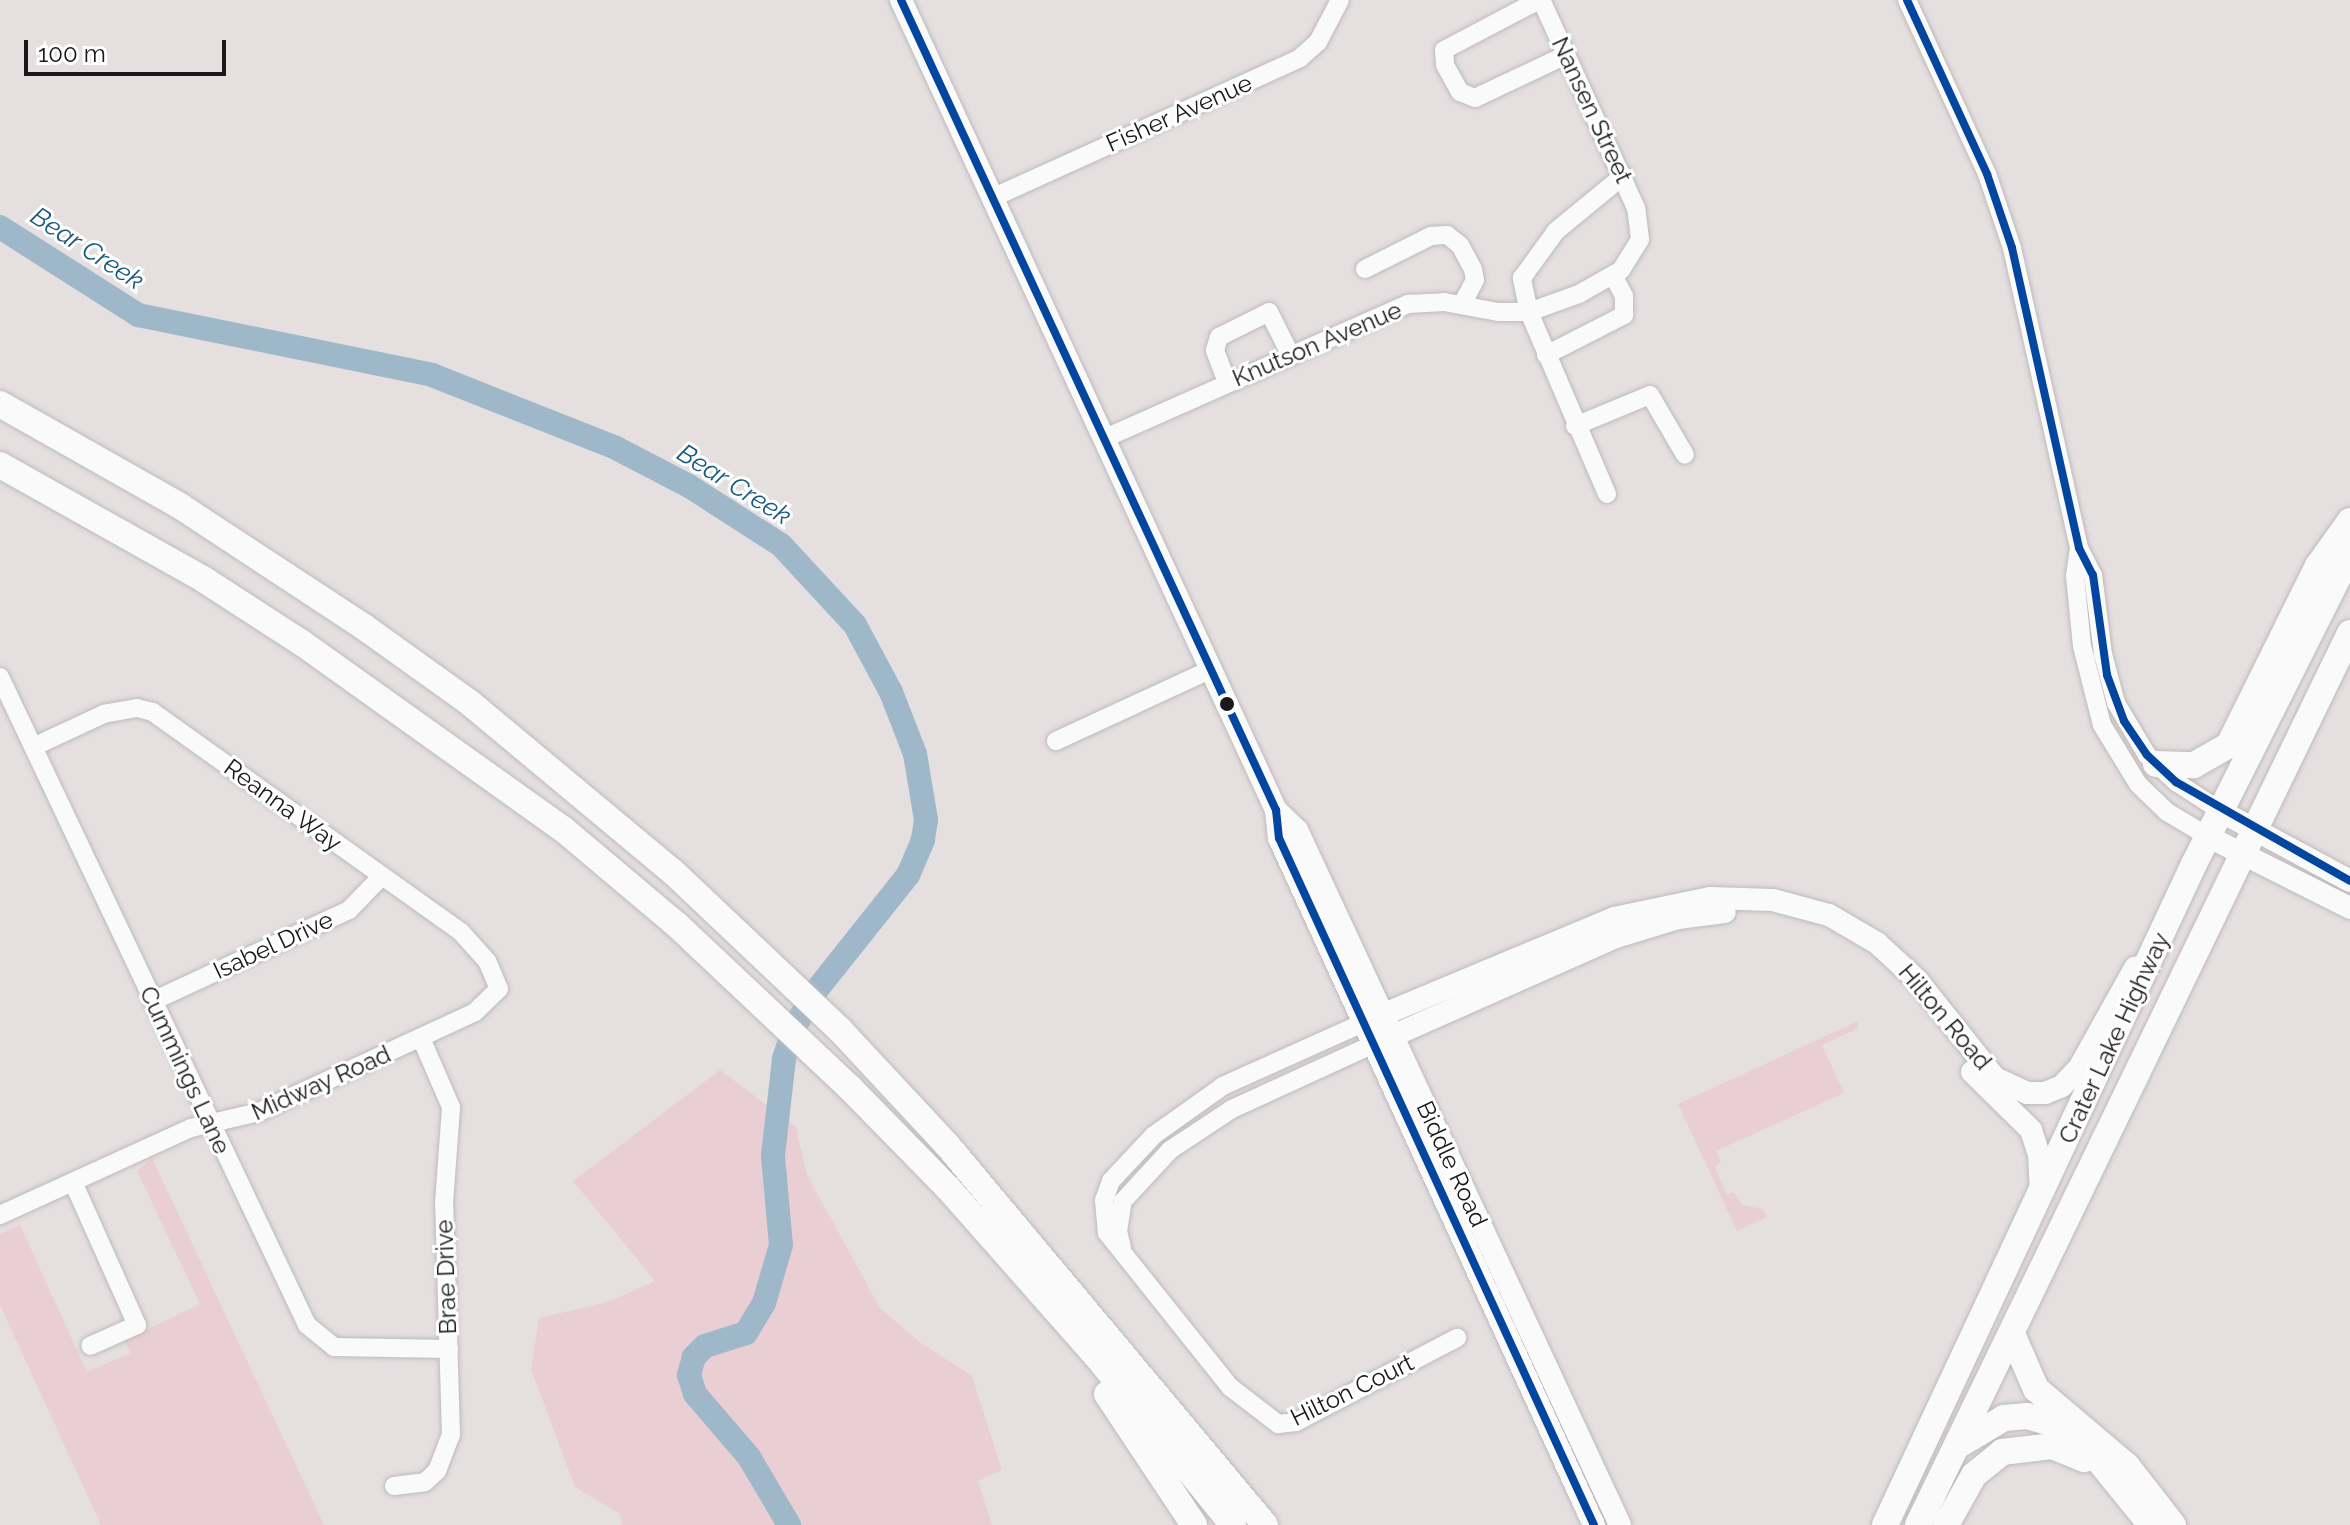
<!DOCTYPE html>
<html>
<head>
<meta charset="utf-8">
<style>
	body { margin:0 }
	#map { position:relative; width:2350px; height:1525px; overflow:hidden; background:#e5dfe0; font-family:Raleway,sans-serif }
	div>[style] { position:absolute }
	.green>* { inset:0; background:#e9cfd3 }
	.river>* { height:24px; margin:-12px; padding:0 12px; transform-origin:12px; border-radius:12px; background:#9eb8ca }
	.roads { filter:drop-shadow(0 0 2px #bfbabb) drop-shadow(0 0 2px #bfbabb) }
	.minor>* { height:18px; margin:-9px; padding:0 9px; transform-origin:9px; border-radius:9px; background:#fbfafa }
	.major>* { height:22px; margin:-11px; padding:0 11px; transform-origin:11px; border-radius:11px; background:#fbfafa }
	.highway>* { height:26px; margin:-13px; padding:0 13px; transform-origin:13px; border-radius:13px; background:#fbfafa }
	.bus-1>* { height:8px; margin:-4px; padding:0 4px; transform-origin:4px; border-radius:4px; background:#0246a0 }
	.dots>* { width:22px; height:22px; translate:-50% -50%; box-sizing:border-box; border:4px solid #fff; border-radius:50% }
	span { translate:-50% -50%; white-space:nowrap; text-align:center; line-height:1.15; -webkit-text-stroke:6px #fff; paint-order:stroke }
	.street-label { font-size:24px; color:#1c1819 }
	.water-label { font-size:26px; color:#175a7e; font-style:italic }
	.scale { position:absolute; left:24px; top:40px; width:202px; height:36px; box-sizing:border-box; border:4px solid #1c1819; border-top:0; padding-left:10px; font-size:24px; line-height:28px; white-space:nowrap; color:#1c1819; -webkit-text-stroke:6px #fff; paint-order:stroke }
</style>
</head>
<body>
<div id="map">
	<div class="green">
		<div style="clip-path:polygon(1858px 1021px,1858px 1028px,1822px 1045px,1844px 1093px,1716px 1151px,1721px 1161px,1715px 1167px,1727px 1195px,1734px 1192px,1742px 1205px,1763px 1209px,1767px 1217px,1737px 1231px,1678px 1104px)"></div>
		<div style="clip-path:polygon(720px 1070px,796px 1127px,807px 1175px,880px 1308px,918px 1341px,972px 1376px,1002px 1470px,978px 1481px,992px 1525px,622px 1525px,620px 1514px,575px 1487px,531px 1369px,539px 1318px,608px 1302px,655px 1281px,573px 1181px)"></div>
		<div style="clip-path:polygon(152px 1158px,324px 1525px,101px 1525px,0 1305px,0 1234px,20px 1225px,87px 1372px,130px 1353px,125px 1340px,200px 1304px,137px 1171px)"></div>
	</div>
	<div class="river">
		<div style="left:0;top:227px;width:164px;rotate:32.5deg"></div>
		<div style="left:138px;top:315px;width:300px;rotate:11.5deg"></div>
		<div style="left:432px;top:375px;width:198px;rotate:21.6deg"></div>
		<div style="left:616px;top:448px;width:82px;rotate:27.5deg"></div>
		<div style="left:689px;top:486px;width:109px;rotate:32.7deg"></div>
		<div style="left:781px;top:545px;width:109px;rotate:47.2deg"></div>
		<div style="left:855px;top:625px;width:76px;rotate:61.8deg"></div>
		<div style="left:891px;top:692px;width:66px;rotate:68.8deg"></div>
		<div style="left:915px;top:754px;width:67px;rotate:80.5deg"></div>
		<div style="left:926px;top:820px;width:20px;rotate:99deg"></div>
		<div style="left:923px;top:840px;width:38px;rotate:113deg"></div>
		<div style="left:908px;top:875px;width:149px;rotate:128.5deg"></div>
		<div style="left:815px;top:992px;width:42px;rotate:120.3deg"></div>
		<div style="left:794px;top:1028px;width:33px;rotate:108deg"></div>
		<div style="left:784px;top:1059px;width:98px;rotate:96.5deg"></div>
		<div style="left:773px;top:1156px;width:89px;rotate:84.9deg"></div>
		<div style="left:781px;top:1245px;width:60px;rotate:106.3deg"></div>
		<div style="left:764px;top:1303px;width:35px;rotate:121deg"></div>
		<div style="left:746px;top:1333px;width:43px;rotate:162.4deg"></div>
		<div style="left:705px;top:1346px;width:16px;rotate:135deg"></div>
		<div style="left:694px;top:1357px;width:19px;rotate:106deg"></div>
		<div style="left:689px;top:1375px;width:20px;rotate:72deg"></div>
		<div style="left:695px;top:1394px;width:83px;rotate:49.4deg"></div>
		<div style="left:749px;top:1457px;width:79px;rotate:59.5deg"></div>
	</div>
	<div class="roads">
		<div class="minor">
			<div style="left:1539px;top:0;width:107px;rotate:152.2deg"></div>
			<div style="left:1444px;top:50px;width:15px;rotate:86deg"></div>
			<div style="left:1445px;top:65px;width:31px;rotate:61deg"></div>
			<div style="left:1460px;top:92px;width:16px;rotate:22deg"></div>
			<div style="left:1475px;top:98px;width:101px;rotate:-25.3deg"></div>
			<div style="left:1907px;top:0;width:192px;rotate:65.3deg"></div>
			<div style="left:1987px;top:174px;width:78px;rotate:71.3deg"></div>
			<div style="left:2012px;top:248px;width:307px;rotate:77.4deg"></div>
			<div style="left:2079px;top:548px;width:30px;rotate:63deg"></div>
			<div style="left:2093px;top:575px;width:80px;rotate:82.8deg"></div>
			<div style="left:2103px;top:654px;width:51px;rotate:75.1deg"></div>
			<div style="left:2116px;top:703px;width:61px;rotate:59.2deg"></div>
			<div style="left:2147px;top:755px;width:40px;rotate:43deg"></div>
			<div style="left:2176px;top:782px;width:55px;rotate:33.1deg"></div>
			<div style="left:992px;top:198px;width:338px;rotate:-24.4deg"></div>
			<div style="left:1300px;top:58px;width:24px;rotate:-42deg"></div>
			<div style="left:1318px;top:42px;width:47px;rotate:-62.4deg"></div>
			<div style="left:1365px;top:269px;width:74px;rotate:-26.6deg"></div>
			<div style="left:1431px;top:236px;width:16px;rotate:-4deg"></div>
			<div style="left:1447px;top:235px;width:16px;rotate:38deg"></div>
			<div style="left:1460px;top:245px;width:27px;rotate:62deg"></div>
			<div style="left:1473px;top:269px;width:11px;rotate:80deg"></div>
			<div style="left:1475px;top:280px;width:26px;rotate:118deg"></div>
			<div style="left:1546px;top:355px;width:88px;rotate:-27.1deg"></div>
			<div style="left:1624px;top:315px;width:19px;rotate:-90deg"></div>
			<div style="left:1624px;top:296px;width:21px;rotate:-118deg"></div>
			<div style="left:1227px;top:382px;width:34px;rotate:-111deg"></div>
			<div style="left:1215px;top:350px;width:14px;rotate:-73deg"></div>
			<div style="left:1219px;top:337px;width:56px;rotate:-26.6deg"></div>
			<div style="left:1269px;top:312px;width:47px;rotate:63.4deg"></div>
			<div style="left:1575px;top:426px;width:81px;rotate:-22.5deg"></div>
			<div style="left:1650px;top:395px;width:69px;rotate:59.7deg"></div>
			<div style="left:1103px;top:439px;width:334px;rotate:-23.9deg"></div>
			<div style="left:1408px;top:304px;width:36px;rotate:-3deg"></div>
			<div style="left:1444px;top:302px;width:55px;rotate:10.5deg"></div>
			<div style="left:1498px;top:312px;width:31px"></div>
			<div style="left:1529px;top:312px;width:53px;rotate:-19.8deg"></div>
			<div style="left:1579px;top:294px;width:48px;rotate:-29.7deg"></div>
			<div style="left:1621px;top:270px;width:36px;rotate:-58deg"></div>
			<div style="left:1640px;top:239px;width:31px;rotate:-97deg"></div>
			<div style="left:1636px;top:208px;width:229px;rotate:-114.5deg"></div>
			<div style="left:1607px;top:494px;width:198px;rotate:-113.2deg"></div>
			<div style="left:1529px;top:312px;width:35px;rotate:-102deg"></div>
			<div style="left:1522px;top:278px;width:58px;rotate:-54.1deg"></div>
			<div style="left:1556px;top:231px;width:87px;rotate:-39.4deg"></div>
			<div style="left:2079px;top:548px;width:28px;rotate:98deg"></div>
			<div style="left:2075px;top:576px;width:70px;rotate:84.3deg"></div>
			<div style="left:2082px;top:646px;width:81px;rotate:75.8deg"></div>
			<div style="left:2102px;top:725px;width:69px;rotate:58.6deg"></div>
			<div style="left:2138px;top:784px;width:40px;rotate:44deg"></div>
			<div style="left:2167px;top:812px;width:49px;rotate:30.8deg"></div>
			<div style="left:0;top:677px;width:717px;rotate:64.65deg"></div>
			<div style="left:307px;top:1325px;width:35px;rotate:39deg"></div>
			<div style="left:334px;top:1347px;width:115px;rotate:1deg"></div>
			<div style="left:1056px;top:741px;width:170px;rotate:-24.8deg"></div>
			<div style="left:153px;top:1001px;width:216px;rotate:-24.9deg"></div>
			<div style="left:349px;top:910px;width:47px;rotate:-45.9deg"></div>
			<div style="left:1363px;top:1023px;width:154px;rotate:155.8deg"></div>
			<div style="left:1223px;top:1086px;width:85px;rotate:144.6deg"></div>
			<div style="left:1154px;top:1135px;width:63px;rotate:133.1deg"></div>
			<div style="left:1111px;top:1181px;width:20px;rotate:110deg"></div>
			<div style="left:1104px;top:1200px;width:33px;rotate:85deg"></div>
			<div style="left:1107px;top:1233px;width:197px;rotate:51.4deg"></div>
			<div style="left:1230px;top:1387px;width:61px;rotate:37.6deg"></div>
			<div style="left:1278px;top:1424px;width:18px;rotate:-6deg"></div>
			<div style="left:1296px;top:1422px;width:182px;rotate:-27.6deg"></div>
			<div style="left:73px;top:1182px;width:157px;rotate:65.9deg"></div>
			<div style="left:137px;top:1325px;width:51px;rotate:155.9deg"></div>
			<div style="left:0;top:1215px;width:210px;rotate:-24.5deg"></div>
			<div style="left:191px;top:1128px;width:70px;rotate:-13.2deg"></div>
			<div style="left:259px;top:1112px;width:238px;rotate:-24.8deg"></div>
			<div style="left:475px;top:1012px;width:33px;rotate:-44deg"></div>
			<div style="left:499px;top:989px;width:30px;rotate:-113deg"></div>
			<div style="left:487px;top:961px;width:39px;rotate:-132deg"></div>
			<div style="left:461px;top:932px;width:379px;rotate:-144.5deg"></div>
			<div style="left:153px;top:712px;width:16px;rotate:-166deg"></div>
			<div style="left:137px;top:708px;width:34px;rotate:170deg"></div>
			<div style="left:104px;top:714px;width:78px;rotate:155.1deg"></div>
			<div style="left:1122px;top:1248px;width:17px;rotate:-103deg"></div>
			<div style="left:1118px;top:1231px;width:30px;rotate:-81deg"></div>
			<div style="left:1123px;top:1201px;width:69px;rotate:-47.3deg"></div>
			<div style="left:1170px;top:1150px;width:74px;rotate:-33.5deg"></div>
			<div style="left:1232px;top:1109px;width:154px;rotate:-24.6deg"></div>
			<div style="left:394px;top:1486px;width:31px;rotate:-7deg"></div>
			<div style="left:425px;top:1482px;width:16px;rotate:-43deg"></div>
			<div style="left:437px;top:1471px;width:39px;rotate:-69deg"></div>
			<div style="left:451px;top:1435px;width:232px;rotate:-91.7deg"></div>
			<div style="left:444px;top:1203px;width:96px;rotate:-85.8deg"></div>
			<div style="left:451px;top:1107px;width:75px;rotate:-113.5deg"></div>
		</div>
		<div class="major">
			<div style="left:901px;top:0;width:893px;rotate:65.16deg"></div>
			<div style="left:1276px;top:810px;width:28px;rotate:84deg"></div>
			<div style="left:1279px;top:838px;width:756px;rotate:65.37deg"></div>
			<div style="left:1276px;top:810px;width:29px;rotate:44deg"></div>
			<div style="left:1297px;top:830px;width:766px;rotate:65.07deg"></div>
			<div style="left:2222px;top:812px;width:145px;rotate:28.3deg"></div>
			<div style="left:2209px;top:837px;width:158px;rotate:26.7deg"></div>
			<div style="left:1363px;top:1023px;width:272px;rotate:-22.7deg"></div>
			<div style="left:1614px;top:918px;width:98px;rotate:-11.8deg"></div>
			<div style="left:1710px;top:898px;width:63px;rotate:1.8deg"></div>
			<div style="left:1773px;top:900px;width:58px;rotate:15deg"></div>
			<div style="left:1829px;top:915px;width:56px;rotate:30.3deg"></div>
			<div style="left:1877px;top:943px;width:56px;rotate:42.8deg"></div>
			<div style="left:1918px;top:981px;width:124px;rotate:51.6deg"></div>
			<div style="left:1995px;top:1078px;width:35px;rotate:25deg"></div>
			<div style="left:2027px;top:1093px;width:18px"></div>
			<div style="left:2045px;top:1093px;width:18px;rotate:-22deg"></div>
			<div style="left:2062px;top:1086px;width:25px;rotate:-47deg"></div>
			<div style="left:2079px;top:1068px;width:115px;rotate:-60.8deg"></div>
			<div style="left:1372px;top:1045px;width:267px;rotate:-23.9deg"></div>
			<div style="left:1616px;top:937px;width:65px;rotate:-17deg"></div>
			<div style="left:1678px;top:918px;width:47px;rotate:-7.3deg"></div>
			<div style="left:1972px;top:1072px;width:83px;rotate:44.5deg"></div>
			<div style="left:2031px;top:1130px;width:25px;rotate:72deg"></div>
			<div style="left:2039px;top:1154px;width:37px;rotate:87deg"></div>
		</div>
		<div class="highway">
			<div style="left:0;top:404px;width:207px;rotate:29.5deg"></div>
			<div style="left:180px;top:506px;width:220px;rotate:33.3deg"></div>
			<div style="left:364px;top:627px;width:130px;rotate:35.6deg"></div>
			<div style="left:470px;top:703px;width:264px;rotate:39.8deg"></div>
			<div style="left:673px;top:872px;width:230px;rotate:43.4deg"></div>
			<div style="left:840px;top:1030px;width:158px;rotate:47deg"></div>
			<div style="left:948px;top:1146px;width:494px;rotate:50.1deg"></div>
			<div style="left:0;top:465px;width:233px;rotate:29.3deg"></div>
			<div style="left:203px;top:579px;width:118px;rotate:32.9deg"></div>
			<div style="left:302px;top:643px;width:320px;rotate:35.5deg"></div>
			<div style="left:563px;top:829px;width:149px;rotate:40.1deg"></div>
			<div style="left:677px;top:925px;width:239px;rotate:43.3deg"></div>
			<div style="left:851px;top:1089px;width:139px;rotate:45.6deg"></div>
			<div style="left:948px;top:1188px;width:235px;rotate:48.6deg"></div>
			<div style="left:1103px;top:1364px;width:207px;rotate:51.1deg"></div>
			<div style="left:2156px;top:764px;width:38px;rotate:2deg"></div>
			<div style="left:2194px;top:765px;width:40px;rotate:-29.7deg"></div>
			<div style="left:2229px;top:745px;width:200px;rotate:-63.6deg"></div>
			<div style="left:2318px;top:566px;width:55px;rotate:-54.6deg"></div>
			<div style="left:2012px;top:1334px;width:60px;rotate:66.4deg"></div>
			<div style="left:2036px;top:1389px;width:119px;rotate:40.2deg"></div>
			<div style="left:2127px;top:1466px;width:75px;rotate:52.1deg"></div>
			<div style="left:1107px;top:1394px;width:157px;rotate:56.4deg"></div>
			<div style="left:1957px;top:1446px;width:55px;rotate:-30.8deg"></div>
			<div style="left:2004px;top:1418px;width:23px;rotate:-5deg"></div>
			<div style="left:2027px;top:1416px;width:25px;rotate:16deg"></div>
			<div style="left:2051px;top:1423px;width:56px;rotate:37.1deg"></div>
			<div style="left:2096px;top:1457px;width:87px;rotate:51deg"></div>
			<div style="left:1885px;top:1525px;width:730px;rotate:-64.95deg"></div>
			<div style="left:2194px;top:864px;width:347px;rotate:-63.3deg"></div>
			<div style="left:1918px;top:1525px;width:991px;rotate:-64.16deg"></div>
			<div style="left:1946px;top:1525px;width:57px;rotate:-60.8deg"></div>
			<div style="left:1974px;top:1475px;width:36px;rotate:-39deg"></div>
			<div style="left:2002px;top:1452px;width:50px;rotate:-6.8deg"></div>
			<div style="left:2052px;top:1446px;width:35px;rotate:22deg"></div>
		</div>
	</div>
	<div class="bus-1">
		<div style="left:901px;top:0;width:893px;rotate:65.16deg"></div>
		<div style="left:1276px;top:810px;width:28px;rotate:84deg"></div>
		<div style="left:1279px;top:838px;width:756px;rotate:65.37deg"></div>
		<div style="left:1907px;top:0;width:192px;rotate:65.3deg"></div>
		<div style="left:1987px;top:174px;width:78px;rotate:71.3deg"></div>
		<div style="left:2012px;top:248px;width:307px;rotate:77.4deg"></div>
		<div style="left:2079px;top:548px;width:30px;rotate:63deg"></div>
		<div style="left:2093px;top:575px;width:101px;rotate:82deg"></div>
		<div style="left:2107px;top:675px;width:49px;rotate:69.7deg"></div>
		<div style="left:2124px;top:721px;width:41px;rotate:55.9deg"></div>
		<div style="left:2147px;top:755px;width:40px;rotate:43deg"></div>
		<div style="left:2176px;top:782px;width:200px;rotate:29.6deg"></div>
	</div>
	<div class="dots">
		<div style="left:1227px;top:704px;background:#1c1819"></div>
	</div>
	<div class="street-label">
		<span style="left:1592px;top:110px;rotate:65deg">Nansen Street</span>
		<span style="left:1179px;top:113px;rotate:-24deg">Fisher Avenue</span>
		<span style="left:1317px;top:344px;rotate:-23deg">Knutson Avenue</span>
		<span style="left:283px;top:805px;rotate:36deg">Reanna Way</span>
		<span style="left:273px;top:945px;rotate:-25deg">Isabel Drive</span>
		<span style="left:1945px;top:1017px;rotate:50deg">Hilton Road</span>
		<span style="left:2114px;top:1038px;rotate:-65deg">Crater Lake Highway</span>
		<span style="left:185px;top:1070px;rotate:65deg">Cummings Lane</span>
		<span style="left:321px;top:1083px;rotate:-24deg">Midway Road</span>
		<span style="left:1452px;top:1164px;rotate:65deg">Biddle Road</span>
		<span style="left:446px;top:1277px;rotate:-92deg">Brae Drive</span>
		<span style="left:1352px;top:1390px;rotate:-26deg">Hilton Court</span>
	</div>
	<div class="water-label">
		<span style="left:87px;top:249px;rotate:33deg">Bear Creek</span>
		<span style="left:734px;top:485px;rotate:32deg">Bear Creek</span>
	</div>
	<div class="scale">100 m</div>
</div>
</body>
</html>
